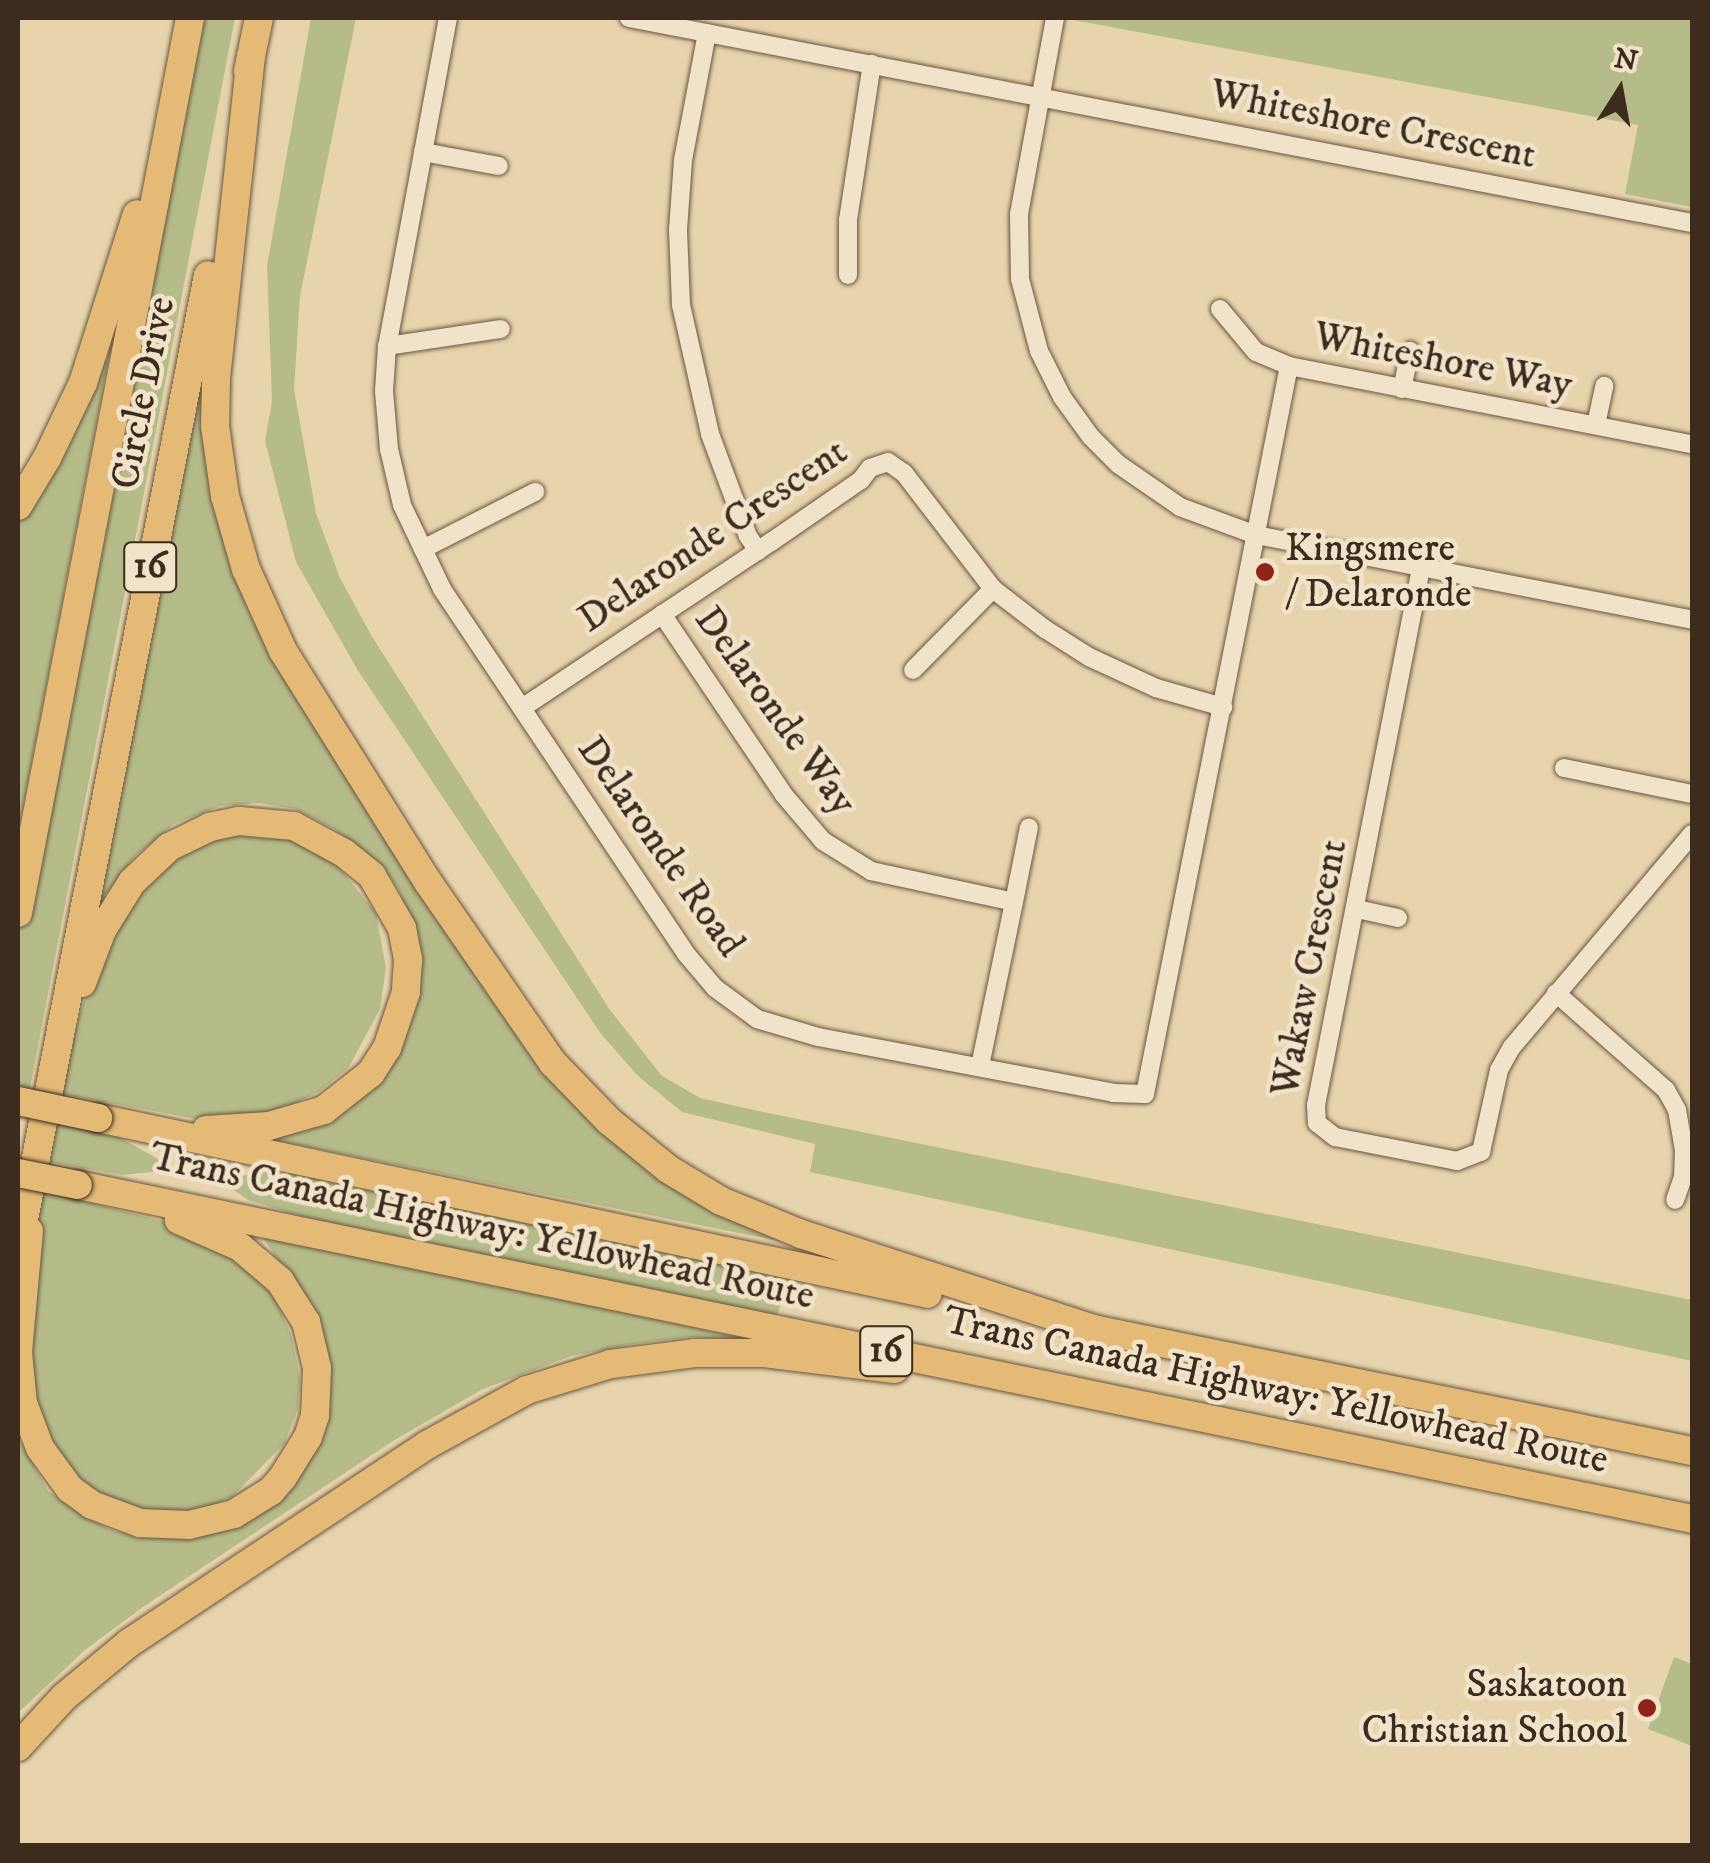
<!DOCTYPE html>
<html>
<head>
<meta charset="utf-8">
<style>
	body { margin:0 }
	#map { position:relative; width:1710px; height:1863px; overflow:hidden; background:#e8d4ac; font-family:"IM FELL DW Pica",serif }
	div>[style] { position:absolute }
	.green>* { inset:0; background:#b6bc89 }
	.roads { filter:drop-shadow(0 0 2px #685541) drop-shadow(0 0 2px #685541) }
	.minor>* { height:18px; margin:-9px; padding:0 9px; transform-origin:9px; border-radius:9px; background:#f0e3c9 }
	.highway>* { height:28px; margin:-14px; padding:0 14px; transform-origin:14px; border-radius:14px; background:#e4ba76 }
	.bridges { filter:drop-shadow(0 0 2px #3d2b1d) drop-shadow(0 0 2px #3d2b1d) }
	.highway-bridge>* { height:28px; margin:-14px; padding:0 14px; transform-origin:14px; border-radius:14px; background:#e4ba76 }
	.dots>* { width:28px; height:28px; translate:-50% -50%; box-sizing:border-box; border:5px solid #f0e3c9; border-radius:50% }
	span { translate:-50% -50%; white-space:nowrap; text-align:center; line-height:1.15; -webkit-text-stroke:9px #f0e3c9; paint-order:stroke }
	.shield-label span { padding:2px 8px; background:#f0e3c9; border:2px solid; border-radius:8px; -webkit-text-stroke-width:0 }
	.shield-label { font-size:38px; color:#3d2b1d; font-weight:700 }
	.street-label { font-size:40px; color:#3d2b1d }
	.poi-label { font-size:40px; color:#3d2b1d }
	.left { translate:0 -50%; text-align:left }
	.right { translate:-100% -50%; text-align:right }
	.frame { position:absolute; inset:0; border:20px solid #3d2b1d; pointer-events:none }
	.north { position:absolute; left:1570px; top:40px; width:100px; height:100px; -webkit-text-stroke:8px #f0e3c9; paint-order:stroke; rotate:11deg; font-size:28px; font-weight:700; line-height:40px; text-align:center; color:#3d2b1d }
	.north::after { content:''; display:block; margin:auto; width:35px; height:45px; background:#3d2b1d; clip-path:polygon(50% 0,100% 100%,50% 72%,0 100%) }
</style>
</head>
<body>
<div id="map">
	<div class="green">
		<div style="clip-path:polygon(201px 18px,235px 18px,30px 1088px,18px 1085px,18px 929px)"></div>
		<div style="clip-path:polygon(311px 18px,356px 18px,300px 296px,294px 389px,316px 513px,340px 578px,371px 635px,610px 1010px,662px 1076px,700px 1098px,763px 1112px,1692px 1300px,1692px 1361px,810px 1172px,815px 1144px,682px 1112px,638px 1076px,601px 1034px,357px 669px,296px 562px,265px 441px,272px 401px,267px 266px)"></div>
		<div style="clip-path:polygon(1692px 18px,1692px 207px,1625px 194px,1638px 125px,1068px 19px)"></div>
		<div style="clip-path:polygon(104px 360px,108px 362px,18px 834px,18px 519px)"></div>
		<div style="clip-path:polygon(202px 373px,230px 558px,248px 609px,284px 675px,537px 1058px,784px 1242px,278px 1141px,279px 1136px,377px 1077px,413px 925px,399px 890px,380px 863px,333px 828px,295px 809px,259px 803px,220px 806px,174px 824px,135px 856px,100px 902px)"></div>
		<div style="clip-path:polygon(232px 831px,304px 841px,333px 860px,376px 913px,386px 968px,380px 1009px,349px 1067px,320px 1091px,287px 1107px,251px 1117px,207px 1121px,57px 1093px,98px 952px,157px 868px)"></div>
		<div style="clip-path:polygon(51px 1122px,115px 1135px,169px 1165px,170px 1170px,122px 1175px,44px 1161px)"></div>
		<div style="clip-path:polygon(258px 1172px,297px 1174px,790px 1274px,777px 1316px,303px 1217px,248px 1200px,221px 1181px)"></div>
		<div style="clip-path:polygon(38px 1190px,166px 1222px,248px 1265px,274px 1297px,291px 1334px,300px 1378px,298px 1409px,284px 1444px,232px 1497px,201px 1511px,130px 1511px,80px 1485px,42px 1436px,22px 1334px)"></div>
		<div style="clip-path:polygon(260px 1233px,755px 1341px,693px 1337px,640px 1343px,571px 1356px,483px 1389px,393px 1441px,143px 1607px,85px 1650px,18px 1713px,18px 1437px,48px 1491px,108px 1529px,140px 1538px,182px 1538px,212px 1532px,303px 1465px,310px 1309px)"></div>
		<div style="clip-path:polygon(1674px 1657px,1692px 1664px,1692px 1746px,1648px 1729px)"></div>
	</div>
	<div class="roads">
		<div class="minor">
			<div style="left:448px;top:18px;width:334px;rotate:100.5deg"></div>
			<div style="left:387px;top:346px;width:45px;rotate:93.8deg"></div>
			<div style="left:384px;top:391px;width:58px;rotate:85.1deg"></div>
			<div style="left:389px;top:449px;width:57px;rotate:76.9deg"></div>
			<div style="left:402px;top:505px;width:93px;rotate:64.5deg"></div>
			<div style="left:442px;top:589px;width:440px;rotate:56.2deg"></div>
			<div style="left:687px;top:955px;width:43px;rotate:49.7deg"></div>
			<div style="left:715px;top:988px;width:52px;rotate:36.4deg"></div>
			<div style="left:757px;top:1019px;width:64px;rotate:16.4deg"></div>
			<div style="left:818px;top:1037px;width:300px;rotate:10.7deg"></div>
			<div style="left:1113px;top:1093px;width:32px;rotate:2deg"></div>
			<div style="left:1145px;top:1094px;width:742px;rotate:-78.81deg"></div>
			<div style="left:1289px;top:366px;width:410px;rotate:11deg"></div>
			<div style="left:629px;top:18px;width:1083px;rotate:10.92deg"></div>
			<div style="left:1055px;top:18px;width:200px;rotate:100.4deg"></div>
			<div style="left:1019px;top:215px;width:64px;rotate:89.1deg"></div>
			<div style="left:1020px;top:279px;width:74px;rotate:75.2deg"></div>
			<div style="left:1039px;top:351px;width:51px;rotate:63.4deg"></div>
			<div style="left:1062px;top:397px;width:49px;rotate:54.1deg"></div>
			<div style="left:1091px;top:437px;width:38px;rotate:45deg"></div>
			<div style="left:1118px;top:464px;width:75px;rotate:34.7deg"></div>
			<div style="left:1180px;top:507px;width:81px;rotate:20.2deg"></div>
			<div style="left:1256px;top:535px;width:444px;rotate:11deg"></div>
			<div style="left:707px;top:33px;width:129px;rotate:100.7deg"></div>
			<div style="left:683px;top:160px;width:70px;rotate:94.1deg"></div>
			<div style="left:678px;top:230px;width:75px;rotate:87.7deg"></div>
			<div style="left:681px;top:305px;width:132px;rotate:77.3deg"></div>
			<div style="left:710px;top:434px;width:109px;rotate:69.6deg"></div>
			<div style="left:748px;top:536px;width:18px;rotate:56deg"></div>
			<div style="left:423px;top:152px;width:77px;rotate:10.4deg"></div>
			<div style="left:848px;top:275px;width:55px;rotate:-90deg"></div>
			<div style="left:848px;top:220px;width:158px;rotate:-81.3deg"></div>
			<div style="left:1220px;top:309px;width:56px;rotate:50.1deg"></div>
			<div style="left:1256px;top:352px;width:36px;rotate:23deg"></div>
			<div style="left:387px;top:346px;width:115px;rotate:-8.5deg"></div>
			<div style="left:1402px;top:389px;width:39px;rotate:-78deg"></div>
			<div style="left:1596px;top:425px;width:40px;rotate:-78deg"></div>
			<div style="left:423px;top:549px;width:126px;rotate:-27deg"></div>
			<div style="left:1421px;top:568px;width:547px;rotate:101.06deg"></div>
			<div style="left:1316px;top:1105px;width:18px;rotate:87deg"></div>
			<div style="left:1317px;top:1123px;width:23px;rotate:38deg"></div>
			<div style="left:1335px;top:1137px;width:124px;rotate:11.1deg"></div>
			<div style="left:1457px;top:1161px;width:26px;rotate:-21deg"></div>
			<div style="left:1481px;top:1152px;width:84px;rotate:-77.6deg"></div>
			<div style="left:1499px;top:1070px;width:26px;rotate:-61deg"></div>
			<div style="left:1512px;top:1047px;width:279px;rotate:-49.8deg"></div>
			<div style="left:662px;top:614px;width:218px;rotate:56deg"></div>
			<div style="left:784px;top:795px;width:60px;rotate:49.7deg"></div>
			<div style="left:823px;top:841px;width:57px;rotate:32deg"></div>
			<div style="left:871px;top:871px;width:146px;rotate:12.2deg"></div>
			<div style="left:1014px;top:902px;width:167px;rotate:101.7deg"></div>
			<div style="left:913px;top:670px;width:114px;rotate:-45.4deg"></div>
			<div style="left:522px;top:708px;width:299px;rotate:-33.7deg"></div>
			<div style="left:771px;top:542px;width:109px;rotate:-34.6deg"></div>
			<div style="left:861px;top:480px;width:15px;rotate:-53deg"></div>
			<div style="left:870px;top:468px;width:19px;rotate:-18deg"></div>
			<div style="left:888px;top:462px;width:19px;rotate:35deg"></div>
			<div style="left:904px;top:473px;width:146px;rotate:52.5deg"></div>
			<div style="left:993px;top:589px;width:66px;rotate:37.6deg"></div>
			<div style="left:1045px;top:629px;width:52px;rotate:32.5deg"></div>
			<div style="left:1089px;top:657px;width:74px;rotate:24.8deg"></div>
			<div style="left:1156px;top:688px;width:70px;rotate:15.8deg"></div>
			<div style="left:1564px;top:768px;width:131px;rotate:11.5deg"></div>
			<div style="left:1014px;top:902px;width:76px;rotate:-78.7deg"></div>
			<div style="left:1357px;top:909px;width:42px;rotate:12.4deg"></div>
			<div style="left:1556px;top:993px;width:147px;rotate:41.4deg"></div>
			<div style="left:1666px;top:1090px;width:23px;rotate:61deg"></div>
			<div style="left:1677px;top:1110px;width:41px;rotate:80.1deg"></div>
			<div style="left:1684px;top:1150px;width:27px;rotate:92deg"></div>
			<div style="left:1683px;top:1177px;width:24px;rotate:109deg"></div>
		</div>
		<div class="highway">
			<div style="left:251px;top:56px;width:326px;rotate:96.2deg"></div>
			<div style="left:216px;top:380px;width:46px;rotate:91.2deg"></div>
			<div style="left:215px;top:426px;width:71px;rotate:81.9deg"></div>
			<div style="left:225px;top:496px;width:76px;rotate:74deg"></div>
			<div style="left:246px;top:569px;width:90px;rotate:65.7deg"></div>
			<div style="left:283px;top:651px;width:273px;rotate:57.9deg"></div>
			<div style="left:428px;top:882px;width:220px;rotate:55.4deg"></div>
			<div style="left:553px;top:1063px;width:81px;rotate:46deg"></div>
			<div style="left:609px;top:1121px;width:76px;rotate:39.1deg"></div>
			<div style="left:668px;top:1169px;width:62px;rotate:31.1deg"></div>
			<div style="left:721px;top:1201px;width:87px;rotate:22.4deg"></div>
			<div style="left:801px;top:1234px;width:311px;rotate:18deg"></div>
			<div style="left:248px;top:71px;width:54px;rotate:-78.3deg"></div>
			<div style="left:18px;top:506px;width:56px;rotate:-58.9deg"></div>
			<div style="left:47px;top:458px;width:83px;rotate:-64.4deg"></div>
			<div style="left:83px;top:383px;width:177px;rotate:-72.3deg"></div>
			<div style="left:18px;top:913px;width:911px;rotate:-79.12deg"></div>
			<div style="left:82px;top:983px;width:57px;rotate:-69.3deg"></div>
			<div style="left:102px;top:930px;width:57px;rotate:-58deg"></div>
			<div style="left:132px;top:882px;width:51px;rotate:-43.4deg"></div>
			<div style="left:169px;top:847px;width:46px;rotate:-26deg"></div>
			<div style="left:210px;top:827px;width:30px;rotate:-12deg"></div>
			<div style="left:239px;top:821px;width:55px;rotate:5.2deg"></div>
			<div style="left:294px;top:826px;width:57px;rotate:28.4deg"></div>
			<div style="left:344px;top:853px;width:36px;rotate:39deg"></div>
			<div style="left:372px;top:876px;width:60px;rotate:60deg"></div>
			<div style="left:402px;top:928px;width:33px;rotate:79deg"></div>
			<div style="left:408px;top:960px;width:32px;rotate:94deg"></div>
			<div style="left:406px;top:992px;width:59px;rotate:108.7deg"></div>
			<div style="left:387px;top:1048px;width:30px;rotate:123deg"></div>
			<div style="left:371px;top:1073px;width:60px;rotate:141.8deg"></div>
			<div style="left:324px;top:1110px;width:57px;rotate:163.8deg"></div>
			<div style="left:269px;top:1126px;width:63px;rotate:176.4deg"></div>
			<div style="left:98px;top:1118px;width:848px;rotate:11.97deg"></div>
			<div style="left:78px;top:1185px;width:1648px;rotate:11.69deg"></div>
			<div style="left:29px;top:1231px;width:122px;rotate:95.2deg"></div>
			<div style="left:18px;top:1353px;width:50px;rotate:84.3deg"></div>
			<div style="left:23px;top:1403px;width:48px;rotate:69.3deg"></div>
			<div style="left:40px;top:1448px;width:51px;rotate:53.8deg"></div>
			<div style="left:70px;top:1489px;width:27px;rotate:36deg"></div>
			<div style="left:92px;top:1505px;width:51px;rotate:20.6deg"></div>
			<div style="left:140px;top:1523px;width:49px;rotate:2.3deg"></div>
			<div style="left:189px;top:1525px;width:46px;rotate:-13.7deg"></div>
			<div style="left:234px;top:1514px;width:44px;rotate:-31.9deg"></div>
			<div style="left:271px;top:1491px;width:18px;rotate:-49deg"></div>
			<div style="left:283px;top:1477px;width:47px;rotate:-58deg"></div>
			<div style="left:308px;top:1437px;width:22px;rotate:-72deg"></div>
			<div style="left:315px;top:1416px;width:48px;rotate:-87.6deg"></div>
			<div style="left:317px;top:1368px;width:47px;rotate:-103.4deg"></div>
			<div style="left:306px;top:1322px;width:49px;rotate:-122.4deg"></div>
			<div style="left:280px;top:1281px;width:52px;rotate:-139.6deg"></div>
			<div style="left:240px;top:1247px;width:67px;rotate:-156.1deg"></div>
			<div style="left:18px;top:1250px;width:993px;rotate:-78.97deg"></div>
			<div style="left:1083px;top:1327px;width:621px;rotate:11.51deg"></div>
			<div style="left:18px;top:1747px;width:68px;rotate:-47.4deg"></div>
			<div style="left:64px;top:1697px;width:85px;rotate:-39.7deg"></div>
			<div style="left:129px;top:1643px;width:358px;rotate:-33.6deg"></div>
			<div style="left:427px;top:1445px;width:114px;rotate:-28.8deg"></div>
			<div style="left:527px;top:1390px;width:88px;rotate:-17.2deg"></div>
			<div style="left:611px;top:1364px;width:84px;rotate:-7.5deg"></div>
			<div style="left:694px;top:1353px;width:70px"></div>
			<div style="left:764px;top:1353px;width:132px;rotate:7deg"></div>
		</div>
	</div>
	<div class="bridges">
		<div class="highway-bridge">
			<div style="left:18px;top:1101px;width:82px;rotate:12deg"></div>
			<div style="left:18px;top:1173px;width:61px;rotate:11.3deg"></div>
		</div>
	</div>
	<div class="dots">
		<div style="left:1265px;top:572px;background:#8f2418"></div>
		<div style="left:1647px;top:1708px;background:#8f2418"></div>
	</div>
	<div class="shield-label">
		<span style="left:150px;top:567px">16</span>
		<span style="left:886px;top:1351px">16</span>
	</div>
	<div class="street-label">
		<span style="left:1373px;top:125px;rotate:11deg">Whiteshore Crescent</span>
		<span style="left:1443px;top:361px;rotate:11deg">Whiteshore Way</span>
		<span style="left:144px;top:393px;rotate:-79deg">Circle Drive</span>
		<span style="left:713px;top:536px;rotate:-34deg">Delaronde Crescent</span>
		<span style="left:775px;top:711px;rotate:54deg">Delaronde Way</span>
		<span style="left:660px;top:847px;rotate:55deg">Delaronde Road</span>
		<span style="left:1310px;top:968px;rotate:-79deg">Wakaw Crescent</span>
		<span style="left:482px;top:1227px;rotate:12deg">Trans Canada Highway: Yellowhead Route</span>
		<span style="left:1276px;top:1391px;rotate:12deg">Trans Canada Highway: Yellowhead Route</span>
	</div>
	<div class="poi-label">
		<span class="left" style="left:1285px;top:572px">Kingsmere<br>/ Delaronde</span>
		<span class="right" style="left:1627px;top:1708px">Saskatoon<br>Christian School</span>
	</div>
	<div class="frame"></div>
	<div class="north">N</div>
</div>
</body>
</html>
